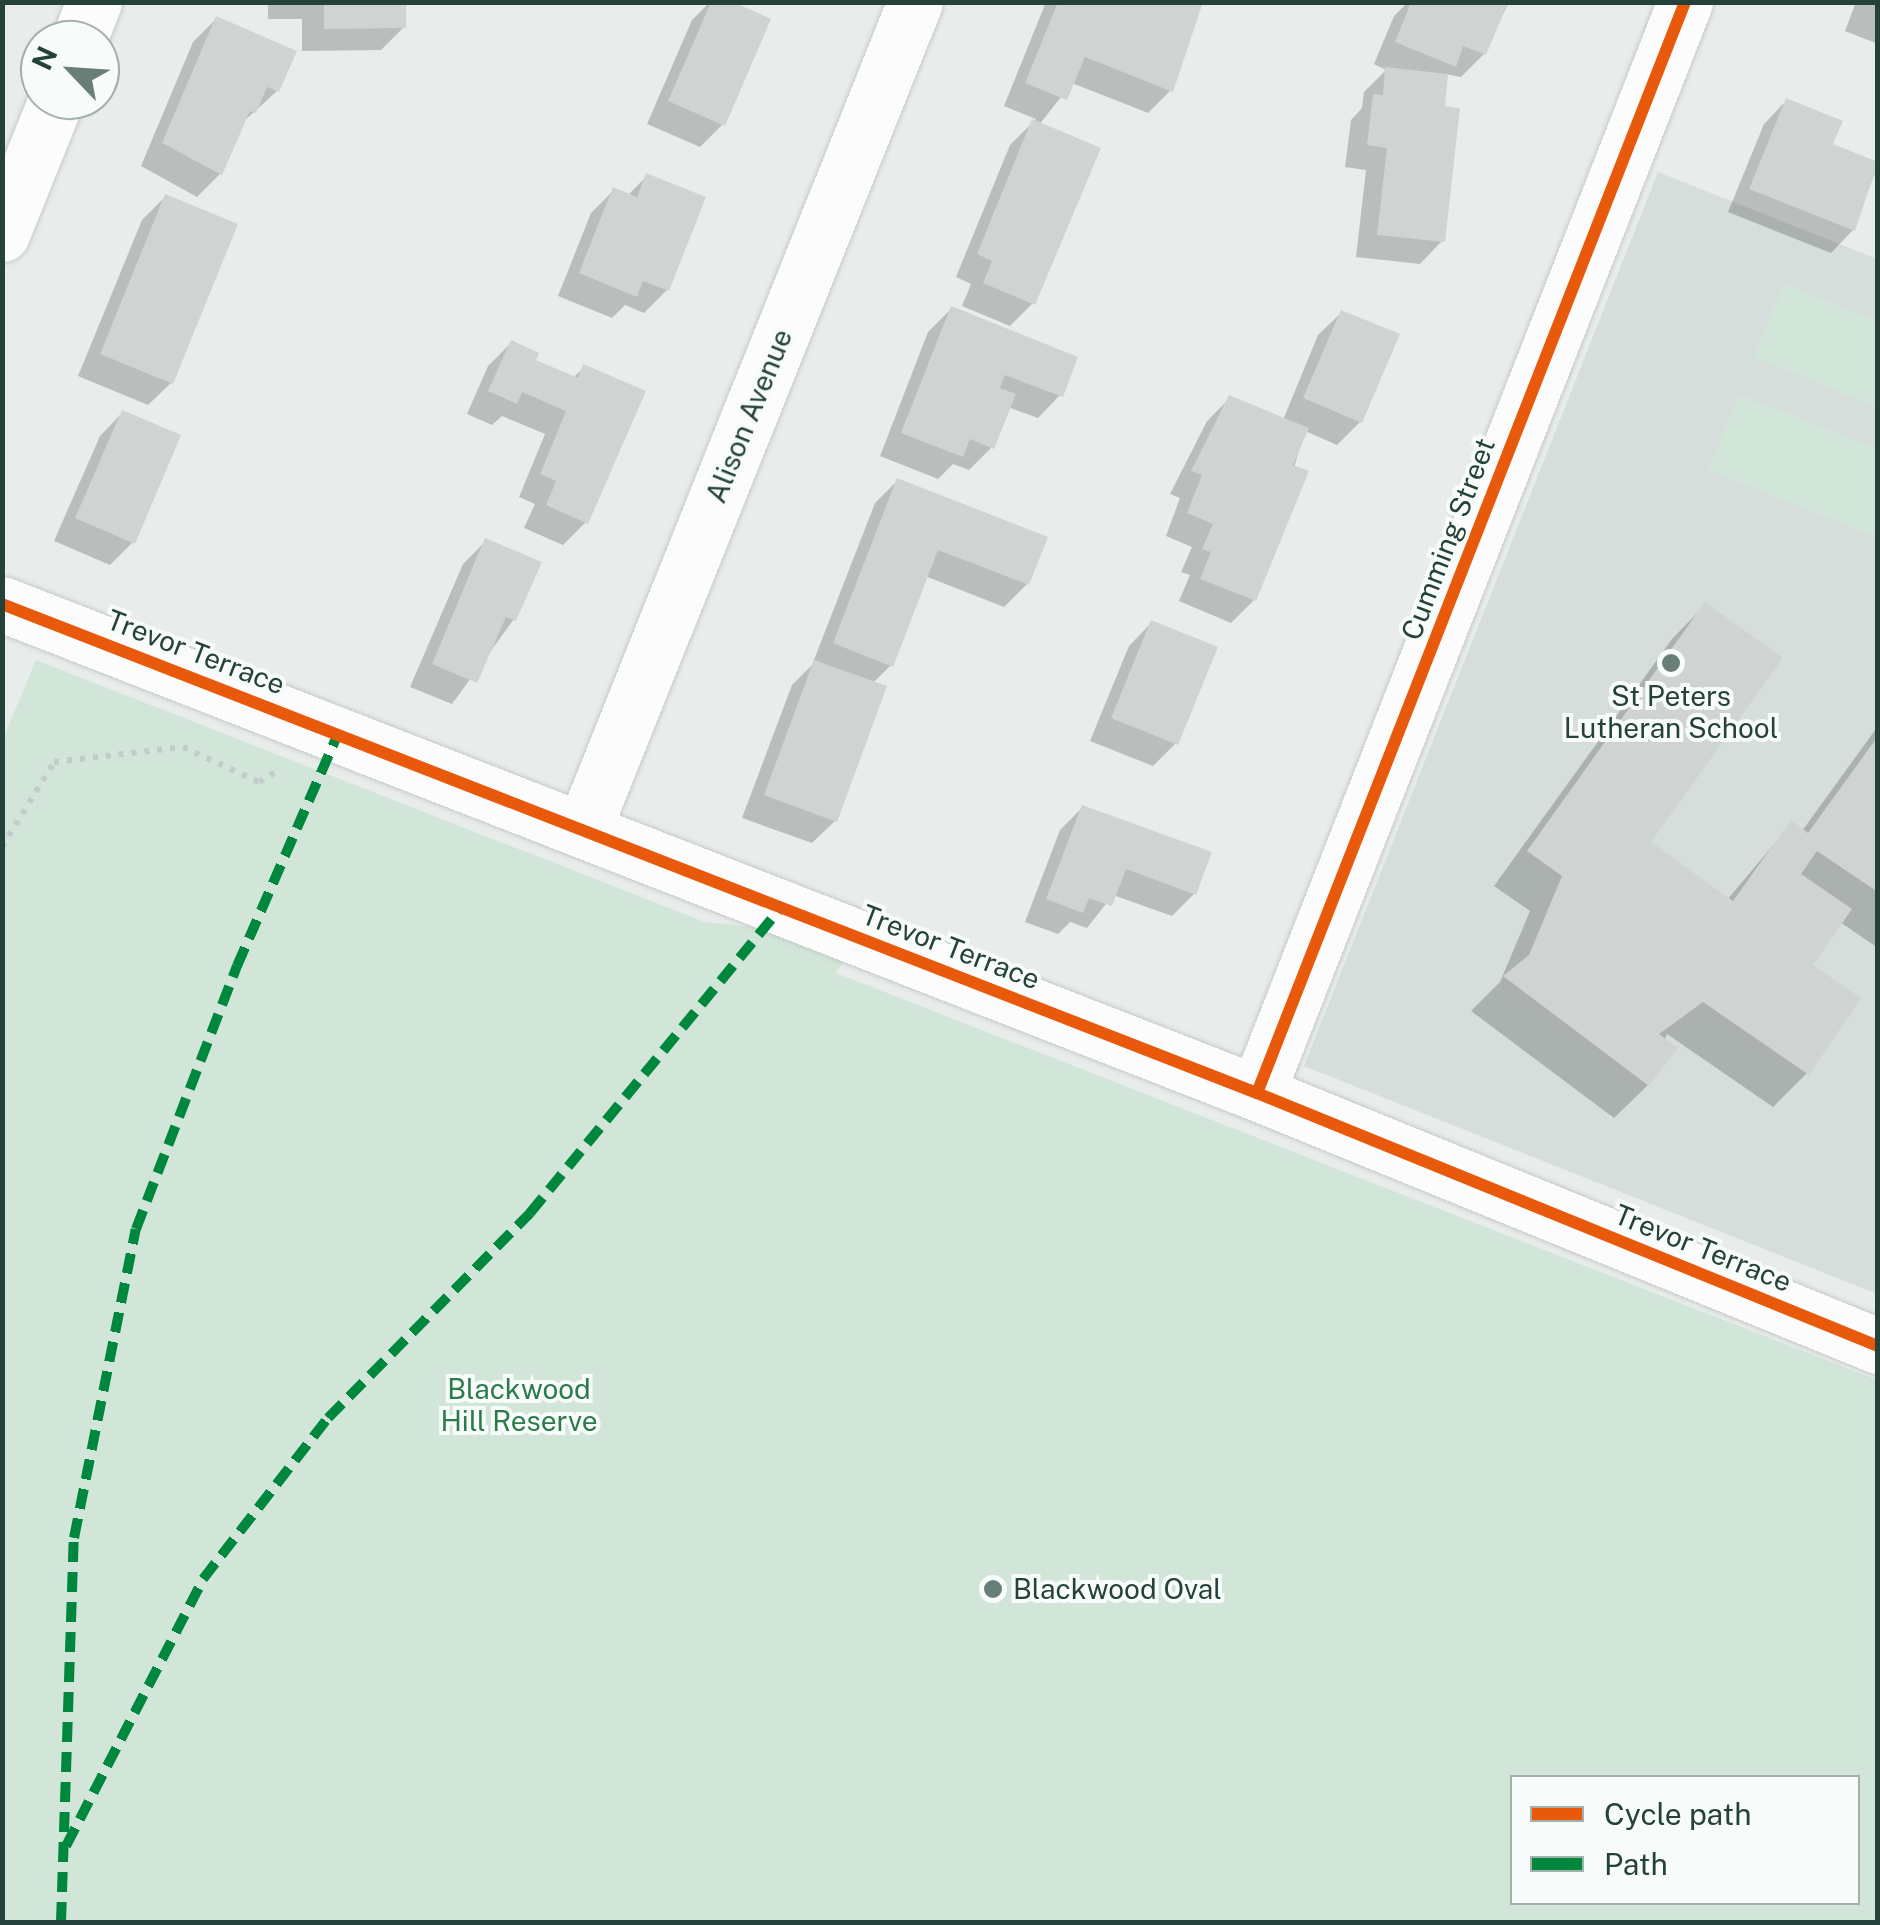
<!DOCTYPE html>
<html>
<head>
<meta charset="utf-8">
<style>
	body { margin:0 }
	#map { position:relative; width:1880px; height:1925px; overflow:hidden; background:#e8edeb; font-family:"Public Sans",sans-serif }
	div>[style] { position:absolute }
	.built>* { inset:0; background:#d6dedb }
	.green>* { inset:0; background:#d1e6d8 }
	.shadow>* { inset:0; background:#0003 }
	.building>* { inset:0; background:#cfd4d2 }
	.path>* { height:6px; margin-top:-3px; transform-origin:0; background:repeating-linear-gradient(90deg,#c3ccca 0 5px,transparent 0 13px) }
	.roads { filter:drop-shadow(0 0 2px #c5cac8) drop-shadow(0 0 2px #c5cac8) }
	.minor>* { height:55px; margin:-27.5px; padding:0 27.5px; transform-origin:27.5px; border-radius:27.5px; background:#fcfcfc }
	.quiet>* { height:10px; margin-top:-5px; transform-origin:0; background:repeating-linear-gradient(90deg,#00873e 0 20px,transparent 0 30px) }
	.cycleway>* { height:12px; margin:-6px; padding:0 6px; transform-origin:6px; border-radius:6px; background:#e8590c }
	.dots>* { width:28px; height:28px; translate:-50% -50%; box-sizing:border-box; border:5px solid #f7fbf9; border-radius:50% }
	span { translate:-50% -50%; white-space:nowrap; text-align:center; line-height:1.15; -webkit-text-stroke:8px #f7fbf9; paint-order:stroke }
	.street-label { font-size:28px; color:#24423a }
	.poi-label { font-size:28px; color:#24423a }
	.left { translate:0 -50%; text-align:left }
	.park-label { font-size:28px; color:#2d7a4b }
	.frame { position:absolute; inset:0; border:5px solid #24423a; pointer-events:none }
	.legend { position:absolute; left:1510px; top:1775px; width:350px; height:130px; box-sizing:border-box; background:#f7fbf9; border:2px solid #a3b1ad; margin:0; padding:12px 18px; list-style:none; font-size:30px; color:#24423a }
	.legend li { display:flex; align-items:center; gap:20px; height:50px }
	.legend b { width:50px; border:2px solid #a3b1ad }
	.north { position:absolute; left:20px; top:20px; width:100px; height:100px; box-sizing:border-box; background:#f7fbf9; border:2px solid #a3b1ad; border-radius:50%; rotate:295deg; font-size:28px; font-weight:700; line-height:40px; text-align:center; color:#24423a }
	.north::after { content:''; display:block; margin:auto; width:35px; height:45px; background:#697e78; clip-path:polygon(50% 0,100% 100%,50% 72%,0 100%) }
</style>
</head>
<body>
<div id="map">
	<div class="built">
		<div style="clip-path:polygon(1658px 172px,1877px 259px,1877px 1294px,1304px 1066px)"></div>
	</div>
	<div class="green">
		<div style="clip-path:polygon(1784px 284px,1877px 322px,1877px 407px,1754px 357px)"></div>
		<div style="clip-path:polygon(1739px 395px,1877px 449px,1877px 537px,1709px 470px)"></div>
		<div style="clip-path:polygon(evenodd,36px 660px,705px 922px,859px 938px,836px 973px,1877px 1380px,1877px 1922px,3px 1922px,2px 741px,36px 660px,1512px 1778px,1858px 1778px,1858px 1902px,1512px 1902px,1512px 1778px)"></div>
	</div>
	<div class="shadow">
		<div style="clip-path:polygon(268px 2px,404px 2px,404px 27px,381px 50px,302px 51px,302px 19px,268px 19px)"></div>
		<div style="clip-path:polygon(710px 2px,727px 2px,723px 124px,700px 147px,647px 124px,692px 20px)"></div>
		<div style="clip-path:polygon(1046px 2px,1200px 2px,1171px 90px,1148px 113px,1072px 83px,1039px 125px,1033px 303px,1010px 326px,962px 306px,971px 284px,956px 277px,1010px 145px,1036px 119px,1004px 106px)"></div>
		<div style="clip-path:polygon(1408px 2px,1509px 2px,1484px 54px,1461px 77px,1445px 74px,1442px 241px,1420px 264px,1356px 257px,1366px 170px,1345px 167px,1351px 120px,1362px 108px,1364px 92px,1386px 70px,1374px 64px,1394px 16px)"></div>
		<div style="clip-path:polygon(1856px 2px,1878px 2px,1878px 44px,1845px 31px)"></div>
		<div style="clip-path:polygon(216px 19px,277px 91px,242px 123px,220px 174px,197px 197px,141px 166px,193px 42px)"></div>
		<div style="clip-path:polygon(1786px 101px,1830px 146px,1878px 165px,1853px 230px,1831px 253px,1728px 212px,1764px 124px)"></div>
		<div style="clip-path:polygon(647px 176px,703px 199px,667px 290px,644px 313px,625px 305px,612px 318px,558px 296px,591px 213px,614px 190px,627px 196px)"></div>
		<div style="clip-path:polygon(165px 197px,171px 383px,148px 405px,78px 376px,142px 220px)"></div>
		<div style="clip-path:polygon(951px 309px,1060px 395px,1038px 418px,1008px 407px,992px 447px,969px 470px,953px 464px,938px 479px,880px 456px,928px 332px)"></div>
		<div style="clip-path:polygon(1341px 313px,1360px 422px,1337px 445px,1305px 431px,1254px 600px,1231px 623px,1179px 601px,1190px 575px,1181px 572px,1192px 547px,1166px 536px,1180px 498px,1170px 494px,1207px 421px,1230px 398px,1283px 420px,1318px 335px)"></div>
		<div style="clip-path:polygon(511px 343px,533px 362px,572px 379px,584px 367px,586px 522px,563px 545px,524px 528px,535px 504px,519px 497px,545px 434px,502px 416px,492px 425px,467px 414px,488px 366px)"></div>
		<div style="clip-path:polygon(122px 413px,133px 542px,110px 565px,54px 541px,100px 436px)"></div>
		<div style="clip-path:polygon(897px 481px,1027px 584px,1004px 607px,925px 576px,891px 665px,872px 684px,835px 821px,812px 843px,742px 818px,792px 685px,812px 665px,875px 503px)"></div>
		<div style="clip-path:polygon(486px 541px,514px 619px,452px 704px,410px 687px,463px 564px)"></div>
		<div style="clip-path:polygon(1705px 605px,1648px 842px,1727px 900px,1791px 824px,1802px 831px,1878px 726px,1878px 948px,1840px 922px,1810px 966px,1807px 1073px,1773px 1107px,1667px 1034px,1648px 1085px,1614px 1118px,1471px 1011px,1500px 982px,1530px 911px,1494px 886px,1672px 639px)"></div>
		<div style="clip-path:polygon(1151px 623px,1176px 743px,1153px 766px,1090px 741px,1129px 646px)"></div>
		<div style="clip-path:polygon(1082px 808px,1194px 894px,1172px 916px,1113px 895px,1087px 928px,1070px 922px,1058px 934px,1025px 922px,1060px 830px)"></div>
	</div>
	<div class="building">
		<div style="clip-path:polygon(324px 2px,406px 2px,406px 28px,324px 29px)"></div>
		<div style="clip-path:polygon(711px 2px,733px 2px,771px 19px,725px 126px,668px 101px)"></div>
		<div style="clip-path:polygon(1058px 2px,1203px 2px,1173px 92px,1085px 57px,1067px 100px,1025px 83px)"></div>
		<div style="clip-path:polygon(1411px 2px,1508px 2px,1486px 55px,1463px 46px,1456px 67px,1395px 42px)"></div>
		<div style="clip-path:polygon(216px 16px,297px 51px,279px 92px,267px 87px,256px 113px,250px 111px,222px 175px,162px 143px)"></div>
		<div style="clip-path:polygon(1385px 67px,1448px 74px,1445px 106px,1460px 108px,1445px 242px,1377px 235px,1387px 148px,1367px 145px,1373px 94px,1383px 95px)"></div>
		<div style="clip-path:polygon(1786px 98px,1843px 121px,1833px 144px,1878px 162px,1855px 231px,1749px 189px)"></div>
		<div style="clip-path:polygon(1032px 119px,1101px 148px,1035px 305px,983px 283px,992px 261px,977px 254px)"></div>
		<div style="clip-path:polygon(646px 173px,706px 197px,669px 291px,643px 281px,637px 297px,579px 273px,613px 187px,637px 197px)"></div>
		<div style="clip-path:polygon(165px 194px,238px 224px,173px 384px,100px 354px)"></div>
		<div style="clip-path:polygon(951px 306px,1078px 357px,1063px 397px,1005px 375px,1000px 388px,1016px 394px,994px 449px,970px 439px,963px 457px,901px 433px)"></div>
		<div style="clip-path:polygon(1341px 310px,1400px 334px,1362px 423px,1303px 398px)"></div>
		<div style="clip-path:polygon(511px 340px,539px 353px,536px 360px,578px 378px,583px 364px,646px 391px,588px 524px,546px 505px,556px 481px,540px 474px,566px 411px,522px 392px,517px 404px,488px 391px)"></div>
		<div style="clip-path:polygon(1229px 395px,1309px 428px,1293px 465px,1309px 471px,1256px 601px,1200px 579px,1211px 552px,1202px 549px,1213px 524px,1187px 513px,1202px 475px,1191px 471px)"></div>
		<div style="clip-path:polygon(122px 410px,181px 435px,135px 544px,75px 518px)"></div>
		<div style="clip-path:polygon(897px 478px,1048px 537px,1029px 585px,938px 550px,893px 667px,833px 643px)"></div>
		<div style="clip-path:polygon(485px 538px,542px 562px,516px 621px,506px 617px,477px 683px,432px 664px)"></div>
		<div style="clip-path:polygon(1705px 602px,1783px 658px,1651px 842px,1733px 901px,1791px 820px,1808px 833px,1878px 736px,1878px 892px,1817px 851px,1801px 874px,1852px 909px,1813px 965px,1861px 998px,1809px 1075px,1703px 1002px,1659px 1034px,1678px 1048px,1649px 1086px,1503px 976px,1529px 955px,1562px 876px,1527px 851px)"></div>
		<div style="clip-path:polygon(1151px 620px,1218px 647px,1178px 745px,1111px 718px)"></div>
		<div style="clip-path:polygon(814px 660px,887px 686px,837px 822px,764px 795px)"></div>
		<div style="clip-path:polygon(1082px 805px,1212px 852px,1196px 895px,1126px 869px,1112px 906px,1089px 898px,1083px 913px,1046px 899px)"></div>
	</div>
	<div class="path">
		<div style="left:2px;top:847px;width:100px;rotate:-58.5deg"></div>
		<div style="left:54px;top:762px;width:130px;rotate:-6.6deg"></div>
		<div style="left:183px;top:747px;width:84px;rotate:24.7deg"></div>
		<div style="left:259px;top:782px;width:26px;rotate:-31deg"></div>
	</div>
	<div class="roads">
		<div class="minor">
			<div style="left:79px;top:40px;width:41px;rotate:-68.5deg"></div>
			<div style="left:2px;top:234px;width:144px;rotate:-68.1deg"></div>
			<div style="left:2px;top:604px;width:1347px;rotate:21.29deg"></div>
			<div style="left:1257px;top:1093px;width:671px;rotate:22.17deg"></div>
			<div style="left:583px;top:830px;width:892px;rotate:-68.15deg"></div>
			<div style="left:1257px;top:1093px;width:1172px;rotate:-68.58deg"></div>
		</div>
	</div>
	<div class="quiet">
		<div style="left:66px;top:1846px;width:300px;rotate:-62.8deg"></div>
		<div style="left:203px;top:1579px;width:204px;rotate:-52.2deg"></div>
		<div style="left:328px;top:1418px;width:288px;rotate:-45.4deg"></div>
		<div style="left:530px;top:1213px;width:396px;rotate:-50.6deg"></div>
		<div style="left:61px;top:1922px;width:384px;rotate:-88.1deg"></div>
		<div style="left:74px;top:1538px;width:315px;rotate:-78.7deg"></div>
		<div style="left:136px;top:1229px;width:282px;rotate:-69deg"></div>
		<div style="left:237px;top:966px;width:253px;rotate:-66.5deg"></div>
	</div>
	<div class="cycleway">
		<div style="left:2px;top:604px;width:1347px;rotate:21.29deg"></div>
		<div style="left:1257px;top:1093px;width:671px;rotate:22.17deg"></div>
		<div style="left:1257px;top:1093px;width:1172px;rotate:-68.58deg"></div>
	</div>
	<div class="dots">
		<div style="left:1671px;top:663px;background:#697e78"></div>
		<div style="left:993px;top:1589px;background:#697e78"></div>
	</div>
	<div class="street-label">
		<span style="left:749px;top:416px;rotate:-68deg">Alison Avenue</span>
		<span style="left:1448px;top:539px;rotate:-69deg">Cumming Street</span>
		<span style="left:196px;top:652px;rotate:21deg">Trevor Terrace</span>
		<span style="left:951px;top:947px;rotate:21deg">Trevor Terrace</span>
		<span style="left:1703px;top:1248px;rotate:22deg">Trevor Terrace</span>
	</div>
	<div class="poi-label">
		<span style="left:1671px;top:712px">St Peters<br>Lutheran School</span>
		<span class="left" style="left:1013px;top:1589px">Blackwood Oval</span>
	</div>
	<div class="park-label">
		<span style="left:519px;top:1405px">Blackwood<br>Hill Reserve</span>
	</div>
	<div class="frame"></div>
	<ul class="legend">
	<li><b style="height:12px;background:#e8590c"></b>Cycle path</li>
	<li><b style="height:12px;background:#00873e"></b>Path</li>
	</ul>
	<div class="north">N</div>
</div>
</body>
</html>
